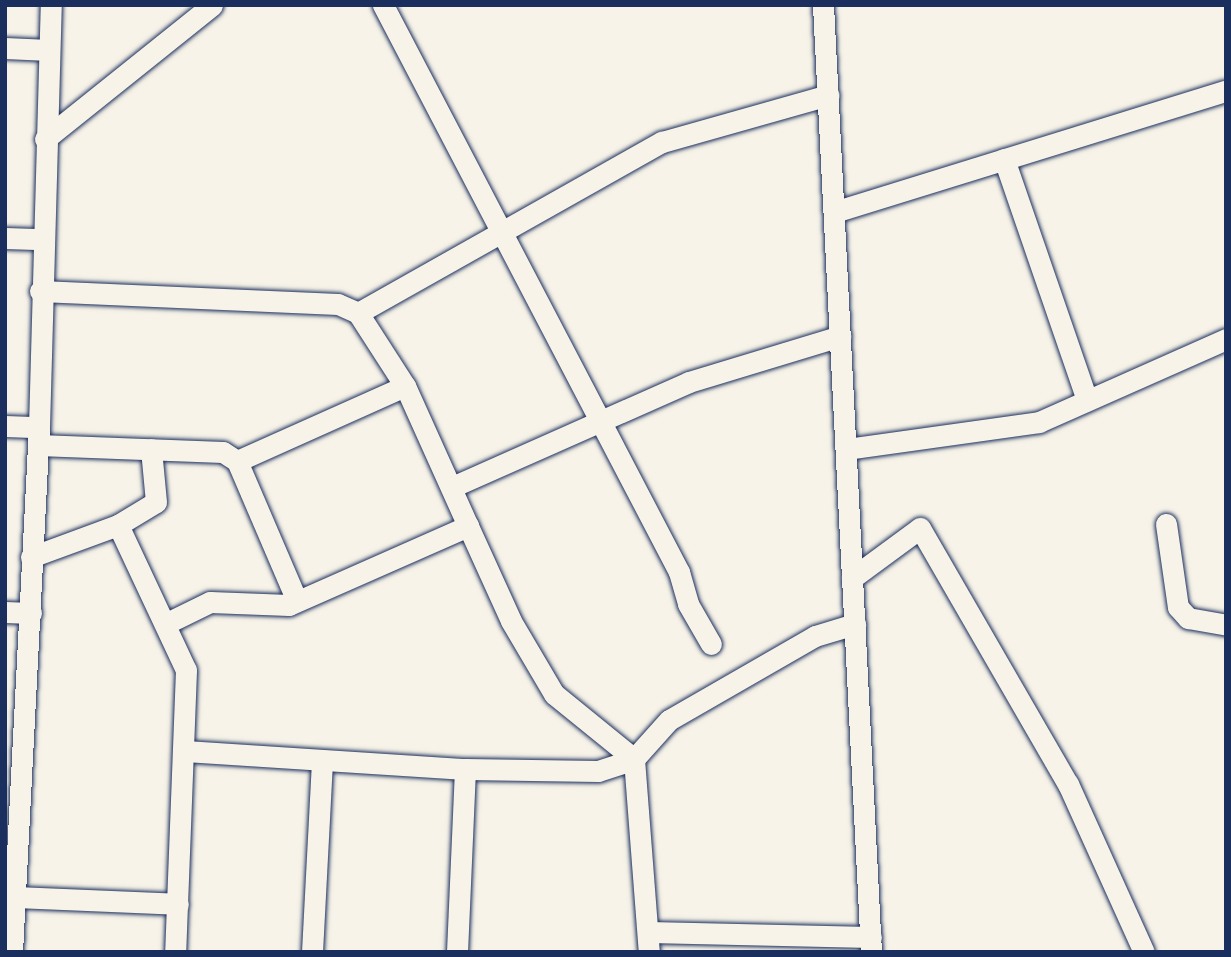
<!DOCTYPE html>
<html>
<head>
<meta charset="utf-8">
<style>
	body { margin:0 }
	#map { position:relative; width:1231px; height:957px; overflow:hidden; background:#f7f3e8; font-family:"Gochi Hand",sans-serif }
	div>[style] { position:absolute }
	.roads { filter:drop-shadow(0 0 2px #1b2f5e) drop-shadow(0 0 2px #1b2f5e) }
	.minor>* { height:21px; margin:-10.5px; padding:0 10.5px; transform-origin:10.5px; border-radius:10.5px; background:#f7f3e8 }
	span { translate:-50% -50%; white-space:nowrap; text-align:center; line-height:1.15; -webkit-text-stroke:5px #f7f3e8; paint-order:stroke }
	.frame { position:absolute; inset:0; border:7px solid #1b2f5e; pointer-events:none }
</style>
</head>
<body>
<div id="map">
	<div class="roads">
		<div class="minor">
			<div style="left:383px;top:5px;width:640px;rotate:62.43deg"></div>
			<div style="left:679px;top:572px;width:33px;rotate:74deg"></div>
			<div style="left:688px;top:604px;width:46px;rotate:60.1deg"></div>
			<div style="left:823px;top:5px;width:948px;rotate:87.1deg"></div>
			<div style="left:5px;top:48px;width:44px;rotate:2.6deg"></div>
			<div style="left:45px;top:139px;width:214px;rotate:-38.7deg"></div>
			<div style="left:1004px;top:159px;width:255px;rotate:71deg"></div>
			<div style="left:834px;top:212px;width:410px;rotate:-17.2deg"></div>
			<div style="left:5px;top:238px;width:38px;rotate:2deg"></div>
			<div style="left:40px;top:291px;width:298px;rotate:2.5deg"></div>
			<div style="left:338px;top:304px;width:22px;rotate:24deg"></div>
			<div style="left:405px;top:386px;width:87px;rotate:-122.8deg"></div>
			<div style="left:358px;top:313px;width:349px;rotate:-29.4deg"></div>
			<div style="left:662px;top:142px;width:173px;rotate:-15.8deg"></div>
			<div style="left:5px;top:426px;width:34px;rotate:2deg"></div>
			<div style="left:38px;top:445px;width:185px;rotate:2.2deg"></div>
			<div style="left:223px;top:452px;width:17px;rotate:33deg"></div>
			<div style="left:237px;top:461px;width:152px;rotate:66.8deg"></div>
			<div style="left:847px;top:449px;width:194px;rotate:-8deg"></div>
			<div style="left:1039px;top:422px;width:205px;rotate:-23.9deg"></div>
			<div style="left:452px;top:487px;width:259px;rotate:-23.9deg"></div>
			<div style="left:689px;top:382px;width:158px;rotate:-16.9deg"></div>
			<div style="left:1166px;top:524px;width:84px;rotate:81.8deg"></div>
			<div style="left:1178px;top:607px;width:15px;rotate:48deg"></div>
			<div style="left:1188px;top:618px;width:39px;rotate:10deg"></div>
			<div style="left:118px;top:525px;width:160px;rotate:64.9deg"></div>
			<div style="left:186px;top:670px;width:282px;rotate:92.2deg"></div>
			<div style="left:468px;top:526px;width:104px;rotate:65.6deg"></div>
			<div style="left:511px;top:621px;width:85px;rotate:59.5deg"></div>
			<div style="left:554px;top:694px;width:103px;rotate:39.1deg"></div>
			<div style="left:634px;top:759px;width:194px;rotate:85.6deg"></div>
			<div style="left:31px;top:557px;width:93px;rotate:-20.2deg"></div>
			<div style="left:118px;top:525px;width:44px;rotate:-31.2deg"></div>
			<div style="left:156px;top:502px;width:53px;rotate:-95.4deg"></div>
			<div style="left:852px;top:578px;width:84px;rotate:-36.3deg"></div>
			<div style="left:920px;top:528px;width:296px;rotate:60deg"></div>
			<div style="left:1068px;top:784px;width:184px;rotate:65.7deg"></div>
			<div style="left:5px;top:612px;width:26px;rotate:2deg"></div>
			<div style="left:165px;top:624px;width:50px;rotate:-26.1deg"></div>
			<div style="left:210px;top:602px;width:79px;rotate:2.2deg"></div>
			<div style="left:289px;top:605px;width:196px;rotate:-23.8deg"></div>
			<div style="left:468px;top:526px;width:154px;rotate:-114.2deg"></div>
			<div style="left:405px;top:386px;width:184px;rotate:155.9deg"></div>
			<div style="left:185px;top:751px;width:281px;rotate:3.7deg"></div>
			<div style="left:465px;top:769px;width:133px;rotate:0.9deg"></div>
			<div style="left:598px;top:771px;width:38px;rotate:-18deg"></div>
			<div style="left:634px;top:759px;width:52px;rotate:-48.1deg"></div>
			<div style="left:669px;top:720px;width:168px;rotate:-29.9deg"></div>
			<div style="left:815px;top:636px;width:42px;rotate:-16.7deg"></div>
			<div style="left:14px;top:897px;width:164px;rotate:2.4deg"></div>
			<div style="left:648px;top:932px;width:223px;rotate:1.3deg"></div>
			<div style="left:12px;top:952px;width:526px;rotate:-87.06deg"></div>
			<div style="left:39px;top:427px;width:422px;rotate:-88.4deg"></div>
			<div style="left:312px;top:952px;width:191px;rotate:-87deg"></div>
			<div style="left:457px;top:952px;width:183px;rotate:-87.5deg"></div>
		</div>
	</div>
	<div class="frame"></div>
</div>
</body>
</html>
